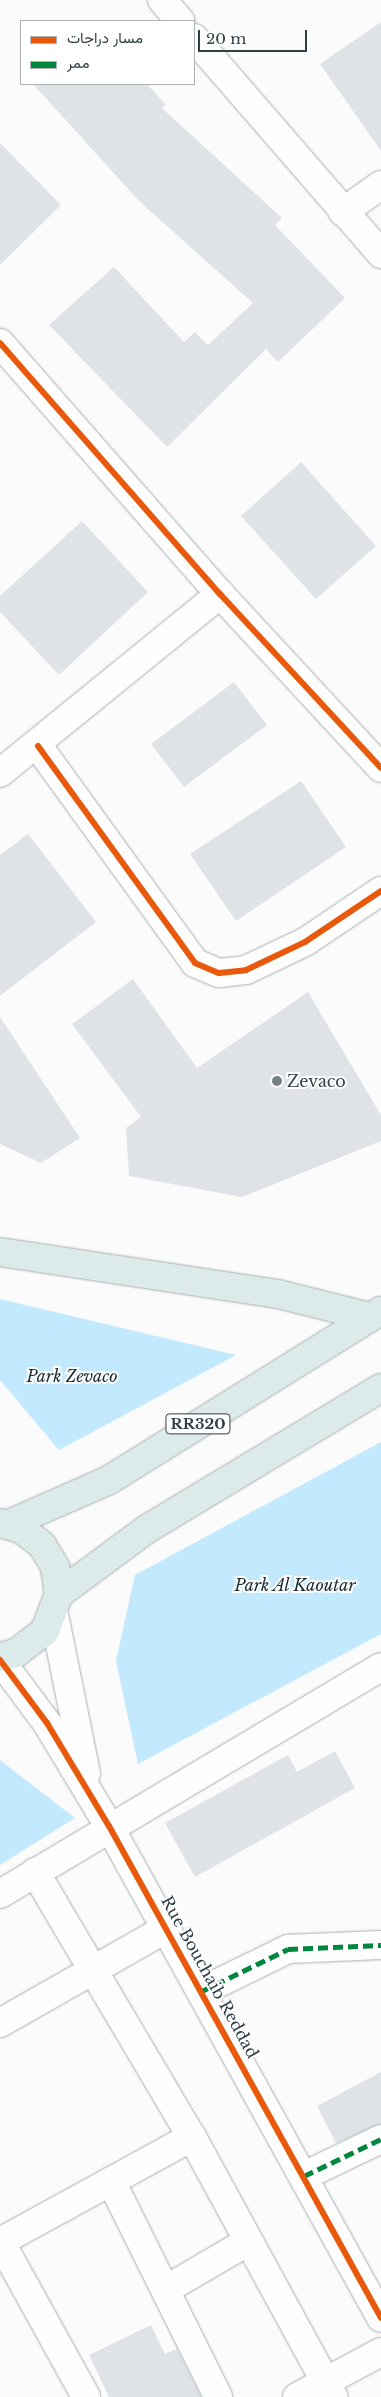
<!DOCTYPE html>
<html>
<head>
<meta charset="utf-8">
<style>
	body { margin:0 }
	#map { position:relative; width:381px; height:2397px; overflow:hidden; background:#fbfbfb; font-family:"Libre Baskerville",Vazirmatn,serif }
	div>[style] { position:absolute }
	.green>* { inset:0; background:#c2e9fd }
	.building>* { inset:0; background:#dfe3e8 }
	.roads { filter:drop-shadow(0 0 1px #a8afb2) drop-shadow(0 0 1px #a8afb2) }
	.street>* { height:28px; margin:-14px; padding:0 14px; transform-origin:14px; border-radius:14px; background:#fefefe }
	.primary>* { height:28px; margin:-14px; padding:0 14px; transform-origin:14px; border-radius:14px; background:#dceaea }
	.quiet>* { height:5px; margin-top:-2.5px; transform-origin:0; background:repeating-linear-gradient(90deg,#00873e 0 10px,transparent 0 15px) }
	.cycleway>* { height:6px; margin:-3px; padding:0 3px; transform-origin:3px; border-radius:3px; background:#e8590c }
	.dots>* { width:14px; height:14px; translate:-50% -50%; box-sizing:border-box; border:2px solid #fff; border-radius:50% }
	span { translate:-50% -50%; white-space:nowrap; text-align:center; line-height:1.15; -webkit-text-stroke:4px #fff; paint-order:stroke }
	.shield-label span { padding:1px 4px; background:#fff; border:1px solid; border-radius:4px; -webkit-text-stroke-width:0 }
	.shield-label { font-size:15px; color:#303e45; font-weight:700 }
	.poi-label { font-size:16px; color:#303e45 }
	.left { translate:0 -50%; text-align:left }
	.park-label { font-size:16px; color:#182c36; font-style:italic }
	.street-label { font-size:16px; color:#303e45 }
	.legend { position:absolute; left:20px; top:20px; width:175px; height:65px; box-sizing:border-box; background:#fff; border:1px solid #acb2b5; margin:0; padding:6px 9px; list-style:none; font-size:15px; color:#303e45 }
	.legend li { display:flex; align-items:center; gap:10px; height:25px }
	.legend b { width:25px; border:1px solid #acb2b5 }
	.scale { position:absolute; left:198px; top:30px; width:109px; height:22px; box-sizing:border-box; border:2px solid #303e45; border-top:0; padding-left:6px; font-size:15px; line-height:18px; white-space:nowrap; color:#303e45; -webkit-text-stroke:4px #fff; paint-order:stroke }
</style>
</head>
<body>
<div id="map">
	<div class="green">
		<div style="clip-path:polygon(0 1299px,236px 1355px,59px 1450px,0 1380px)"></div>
		<div style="clip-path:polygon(381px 1442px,381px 1634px,138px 1764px,116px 1661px,135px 1575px)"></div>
		<div style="clip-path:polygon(0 1760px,75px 1818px,0 1865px)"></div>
	</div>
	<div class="building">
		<div style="clip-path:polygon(381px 22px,381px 151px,320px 64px)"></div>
		<div style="clip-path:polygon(33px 84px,147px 84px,166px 105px,162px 108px,282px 218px,275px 225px,345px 298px,278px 362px,266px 349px,167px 447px,49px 325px,114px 267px,184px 342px,195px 332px,208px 345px,253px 303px,139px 201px)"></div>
		<div style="clip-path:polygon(0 143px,61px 205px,0 265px)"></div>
		<div style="clip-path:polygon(301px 462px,376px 546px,316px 599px,241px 516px)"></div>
		<div style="clip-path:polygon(82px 521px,148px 592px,59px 675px,0 612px,0 596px)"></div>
		<div style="clip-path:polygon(234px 682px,267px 725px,184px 787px,151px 744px)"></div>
		<div style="clip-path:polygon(301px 781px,346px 847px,236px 921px,190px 854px)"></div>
		<div style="clip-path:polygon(28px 834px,96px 922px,0 996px,0 855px)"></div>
		<div style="clip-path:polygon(133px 979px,197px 1068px,308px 992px,381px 1115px,381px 1141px,242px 1197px,129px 1176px,126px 1128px,141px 1117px,72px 1024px)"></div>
		<div style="clip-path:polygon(0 1017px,80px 1138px,41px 1163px,0 1144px)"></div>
		<div style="clip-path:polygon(335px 1751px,355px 1788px,195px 1877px,165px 1823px,288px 1755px,297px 1772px)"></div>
		<div style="clip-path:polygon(381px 2072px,381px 2124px,336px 2143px,317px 2106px)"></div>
		<div style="clip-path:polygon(151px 2325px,165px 2354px,177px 2349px,201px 2397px,109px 2397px,89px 2355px)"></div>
	</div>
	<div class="roads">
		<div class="street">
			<div style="left:162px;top:0;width:28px;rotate:49deg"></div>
			<div style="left:194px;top:38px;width:286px;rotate:49.1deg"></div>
			<div style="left:343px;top:212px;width:47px;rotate:-35.4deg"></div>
			<div style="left:0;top:343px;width:334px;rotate:48.8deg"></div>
			<div style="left:220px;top:594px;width:237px;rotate:47.2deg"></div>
			<div style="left:38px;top:746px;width:268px;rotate:54.1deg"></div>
			<div style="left:195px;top:963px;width:26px;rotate:23deg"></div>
			<div style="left:219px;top:973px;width:27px;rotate:-6deg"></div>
			<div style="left:246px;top:970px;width:65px;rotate:-25.4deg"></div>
			<div style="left:305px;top:942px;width:92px;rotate:-33.9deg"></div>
			<div style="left:0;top:773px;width:284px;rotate:-39.1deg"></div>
			<div style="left:54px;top:1615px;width:162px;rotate:78.6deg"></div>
			<div style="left:0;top:1660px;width:79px;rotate:53.3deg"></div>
			<div style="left:47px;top:1723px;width:120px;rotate:59deg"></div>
			<div style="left:109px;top:1826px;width:562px;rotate:61.06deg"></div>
			<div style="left:35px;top:1872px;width:308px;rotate:59.4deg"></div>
			<div style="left:192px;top:2137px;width:296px;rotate:61.4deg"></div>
			<div style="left:0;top:1894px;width:443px;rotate:-30.8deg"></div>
			<div style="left:202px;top:1991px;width:96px;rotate:-26deg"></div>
			<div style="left:288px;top:1949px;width:93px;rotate:-2.5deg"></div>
			<div style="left:0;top:2023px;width:192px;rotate:-29.6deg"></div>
			<div style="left:304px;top:2176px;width:85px;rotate:-25.7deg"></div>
			<div style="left:111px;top:2181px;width:241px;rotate:63.6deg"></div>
			<div style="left:0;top:2241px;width:178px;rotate:61.1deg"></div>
			<div style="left:0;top:2242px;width:219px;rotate:-28.7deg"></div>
			<div style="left:165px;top:2290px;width:97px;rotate:-30.3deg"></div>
			<div style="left:297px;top:2397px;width:95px;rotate:-28.2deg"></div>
		</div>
		<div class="primary">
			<div style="left:0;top:1252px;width:281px;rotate:8.6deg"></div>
			<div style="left:278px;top:1294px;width:95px;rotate:14deg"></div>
			<div style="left:0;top:1523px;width:22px;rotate:16deg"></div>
			<div style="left:21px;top:1529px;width:26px;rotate:37deg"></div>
			<div style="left:42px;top:1545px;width:26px;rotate:59deg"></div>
			<div style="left:55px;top:1567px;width:27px;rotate:82deg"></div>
			<div style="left:59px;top:1594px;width:40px;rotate:111deg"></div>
			<div style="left:45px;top:1631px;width:36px;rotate:143deg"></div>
			<div style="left:16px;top:1653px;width:16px;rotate:166deg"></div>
			<div style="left:9px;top:1524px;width:109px;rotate:-23.7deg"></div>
			<div style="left:109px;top:1480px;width:320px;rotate:-31.9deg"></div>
			<div style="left:59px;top:1594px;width:109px;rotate:-36.5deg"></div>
			<div style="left:147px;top:1529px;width:273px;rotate:-31.1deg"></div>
		</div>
	</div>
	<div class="quiet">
		<div style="left:202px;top:1991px;width:96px;rotate:-26deg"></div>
		<div style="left:288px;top:1949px;width:93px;rotate:-2.5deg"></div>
		<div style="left:304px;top:2176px;width:85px;rotate:-25.7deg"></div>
	</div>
	<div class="cycleway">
		<div style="left:0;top:343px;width:334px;rotate:48.8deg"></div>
		<div style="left:220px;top:594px;width:237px;rotate:47.2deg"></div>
		<div style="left:38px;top:746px;width:268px;rotate:54.1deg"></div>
		<div style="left:195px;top:963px;width:26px;rotate:23deg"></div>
		<div style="left:219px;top:973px;width:27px;rotate:-6deg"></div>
		<div style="left:246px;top:970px;width:65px;rotate:-25.4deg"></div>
		<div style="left:305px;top:942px;width:92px;rotate:-33.9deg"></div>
		<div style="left:0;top:1660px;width:79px;rotate:53.3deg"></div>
		<div style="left:47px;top:1723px;width:120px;rotate:59deg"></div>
		<div style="left:109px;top:1826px;width:562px;rotate:61.06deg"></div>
	</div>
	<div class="dots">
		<div style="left:277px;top:1081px;background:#778085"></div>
	</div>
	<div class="shield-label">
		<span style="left:198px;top:1424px">RR320</span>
	</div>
	<div class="poi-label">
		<span class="left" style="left:287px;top:1081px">Zevaco</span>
	</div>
	<div class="park-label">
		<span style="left:72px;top:1376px">Park Zevaco</span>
		<span style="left:295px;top:1585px">Park Al Kaoutar</span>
	</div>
	<div class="street-label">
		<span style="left:210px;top:1977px;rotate:61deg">Rue Bouchaib Reddad</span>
	</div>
	<ul class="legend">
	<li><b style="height:6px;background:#e8590c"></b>مسار دراجات</li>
	<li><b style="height:6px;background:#00873e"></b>ممر</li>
	</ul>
	<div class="scale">20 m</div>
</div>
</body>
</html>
